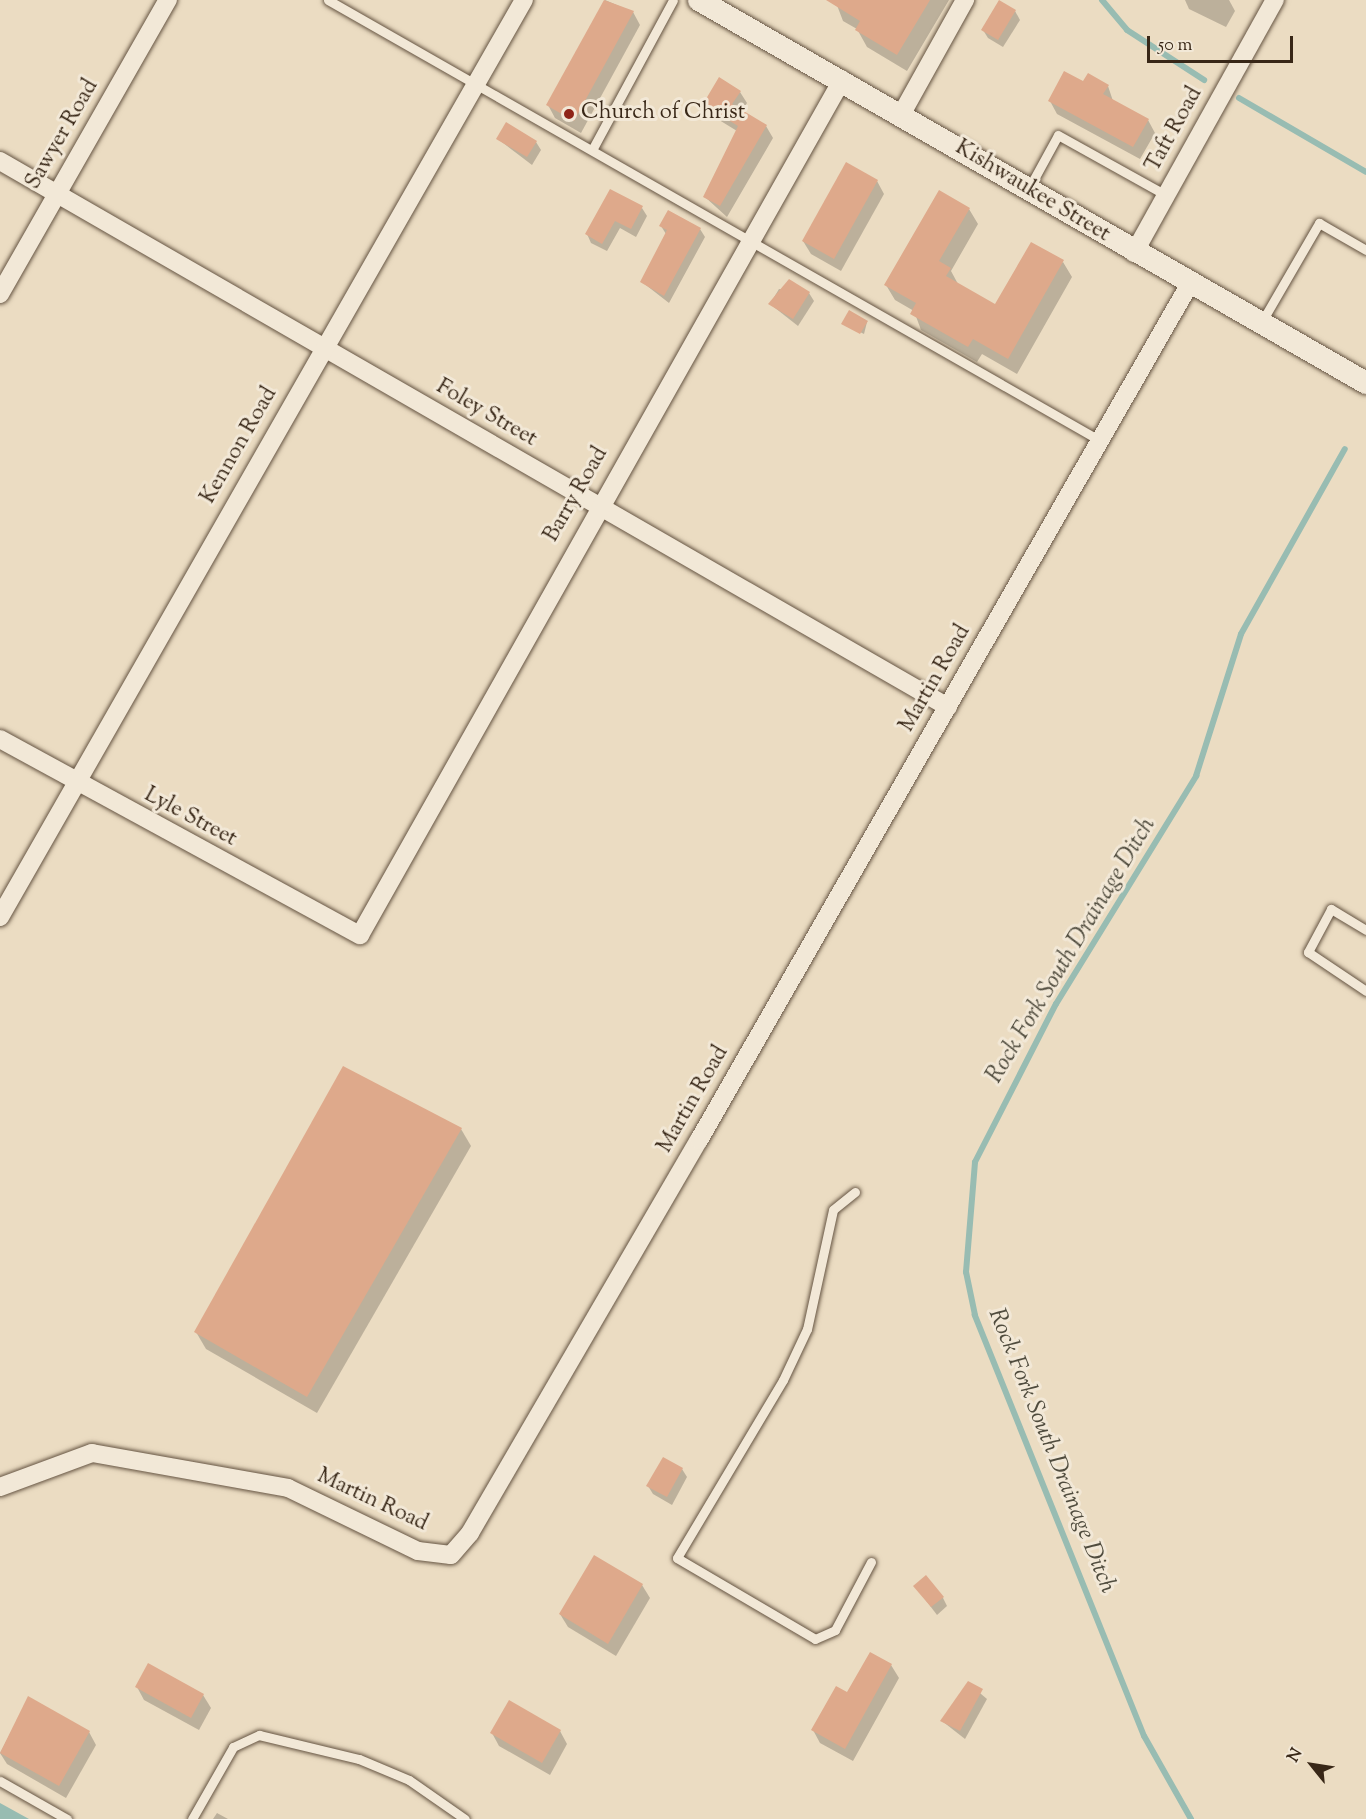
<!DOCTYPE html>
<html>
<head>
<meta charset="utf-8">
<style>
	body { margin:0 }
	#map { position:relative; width:1366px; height:1819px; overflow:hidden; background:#ebdcc2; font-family:"Sorts Mill Goudy",serif }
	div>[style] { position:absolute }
	.water>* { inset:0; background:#98bcb2 }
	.shadow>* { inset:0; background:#0003 }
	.stream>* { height:6px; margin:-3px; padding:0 3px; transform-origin:3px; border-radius:3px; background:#98bcb2 }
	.building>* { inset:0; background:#dea98b }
	.roads { filter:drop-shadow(0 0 2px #655442) drop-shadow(0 0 2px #655442) }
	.service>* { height:9px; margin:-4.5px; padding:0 4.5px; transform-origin:4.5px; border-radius:4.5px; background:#f2e8d7 }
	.minor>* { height:18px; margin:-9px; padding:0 9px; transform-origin:9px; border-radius:9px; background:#f2e8d7 }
	.tertiary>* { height:22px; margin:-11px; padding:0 11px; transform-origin:11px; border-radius:11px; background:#f2e8d7 }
	.dots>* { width:16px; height:16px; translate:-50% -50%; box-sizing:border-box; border:3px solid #f2e8d7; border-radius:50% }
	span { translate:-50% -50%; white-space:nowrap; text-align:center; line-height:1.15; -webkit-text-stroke:6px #f2e8d7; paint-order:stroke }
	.poi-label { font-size:22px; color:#382717 }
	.left { translate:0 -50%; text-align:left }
	.street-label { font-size:22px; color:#382717 }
	.water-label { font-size:24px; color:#504c3e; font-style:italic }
	.north { position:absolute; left:1282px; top:1735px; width:60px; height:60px; -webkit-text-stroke:4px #f2e8d7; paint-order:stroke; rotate:300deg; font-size:16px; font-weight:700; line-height:24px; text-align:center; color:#382717 }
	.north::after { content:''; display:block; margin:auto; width:21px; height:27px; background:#382717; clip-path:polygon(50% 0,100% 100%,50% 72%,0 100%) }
	.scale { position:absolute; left:1147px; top:36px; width:146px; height:27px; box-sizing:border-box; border:3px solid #382717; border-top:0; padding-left:8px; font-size:18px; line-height:21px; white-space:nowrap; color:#382717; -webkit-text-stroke:4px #f2e8d7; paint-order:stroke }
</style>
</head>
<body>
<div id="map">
	<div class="water">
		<div style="clip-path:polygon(0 1803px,29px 1819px,0 1819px)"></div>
	</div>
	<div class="shadow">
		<div style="clip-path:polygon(605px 0,633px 12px,640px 25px,581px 133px,555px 118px,548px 105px)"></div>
		<div style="clip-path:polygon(835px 0,949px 0,907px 71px,867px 47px,857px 29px,843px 21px)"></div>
		<div style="clip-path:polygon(1185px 0,1229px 0,1235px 11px,1226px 27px,1189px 9px)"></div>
		<div style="clip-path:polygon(1015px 11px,1020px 20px,1003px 47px,988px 38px,983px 30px)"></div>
		<div style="clip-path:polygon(1084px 84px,1108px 86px,1113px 101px,1148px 120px,1155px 133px,1140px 159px,1057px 114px,1050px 101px)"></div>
		<div style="clip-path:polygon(740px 92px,747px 103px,741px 112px,766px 126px,773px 138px,727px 217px,705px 197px,737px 131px,711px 115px,704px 104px)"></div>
		<div style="clip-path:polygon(498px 139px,536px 142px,541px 150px,532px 165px)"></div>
		<div style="clip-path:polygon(877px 181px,884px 194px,841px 271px,811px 254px,803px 241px)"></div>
		<div style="clip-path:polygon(642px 208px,647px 216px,636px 237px,620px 228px,607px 251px,591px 243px,587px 234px)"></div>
		<div style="clip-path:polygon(969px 209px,978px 224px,951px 271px,958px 284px,996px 306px,1063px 262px,1072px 277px,1017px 374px,982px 354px,977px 362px,921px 330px,914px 311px,895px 300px,886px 285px)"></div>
		<div style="clip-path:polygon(661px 226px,700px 229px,705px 237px,669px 303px,642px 282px,666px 234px)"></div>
		<div style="clip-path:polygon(779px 289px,809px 293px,814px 301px,798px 326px,770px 304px)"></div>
		<div style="clip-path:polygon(867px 322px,864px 334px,844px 324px)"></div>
		<div style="clip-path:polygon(461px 1129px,471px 1146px,317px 1413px,206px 1349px,196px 1332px)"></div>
		<div style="clip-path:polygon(682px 1469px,687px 1477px,672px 1505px,653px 1494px,648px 1486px)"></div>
		<div style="clip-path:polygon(594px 1557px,642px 1585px,650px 1598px,616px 1656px,568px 1627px,560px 1614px)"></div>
		<div style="clip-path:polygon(915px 1586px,943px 1598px,947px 1606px,937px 1615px)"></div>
		<div style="clip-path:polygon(871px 1654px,891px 1665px,899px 1678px,853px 1761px,820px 1743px,813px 1730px,848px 1694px)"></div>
		<div style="clip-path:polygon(968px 1683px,987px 1699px,965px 1739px,942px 1721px)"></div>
		<div style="clip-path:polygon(137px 1687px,203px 1695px,211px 1708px,199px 1730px,144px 1700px)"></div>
		<div style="clip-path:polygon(29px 1698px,89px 1732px,96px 1745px,66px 1798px,7px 1764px,0 1753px)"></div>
		<div style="clip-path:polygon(560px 1731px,567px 1744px,550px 1775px,499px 1746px,492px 1733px)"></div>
		<div style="clip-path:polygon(217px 1813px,228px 1819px,213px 1819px)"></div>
	</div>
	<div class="stream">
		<div style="left:1102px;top:0;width:39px;rotate:50deg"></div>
		<div style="left:1127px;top:30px;width:92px;rotate:33deg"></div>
		<div style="left:1239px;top:98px;width:147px;rotate:30.2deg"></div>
		<div style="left:1191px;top:1819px;width:95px;rotate:-119.5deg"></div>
		<div style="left:1144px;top:1736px;width:454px;rotate:-111.9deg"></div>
		<div style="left:975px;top:1315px;width:44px;rotate:-101.8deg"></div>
		<div style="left:966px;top:1272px;width:110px;rotate:-85.3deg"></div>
		<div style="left:975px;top:1162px;width:178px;rotate:-62.9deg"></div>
		<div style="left:1056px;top:1004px;width:268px;rotate:-58.4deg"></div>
		<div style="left:1196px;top:776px;width:149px;rotate:-72.4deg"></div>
		<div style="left:1241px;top:634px;width:212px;rotate:-60.7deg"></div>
	</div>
	<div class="building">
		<div style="clip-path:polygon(604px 0,634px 11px,574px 121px,546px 105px)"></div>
		<div style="clip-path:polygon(826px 0,930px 0,897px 55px,855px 30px,860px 21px)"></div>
		<div style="clip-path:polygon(999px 0,1016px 10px,998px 40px,981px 30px)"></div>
		<div style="clip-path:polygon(1064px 71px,1083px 81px,1088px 73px,1109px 85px,1103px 94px,1149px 119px,1133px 147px,1048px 101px)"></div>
		<div style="clip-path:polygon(719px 77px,741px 91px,732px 104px,767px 125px,720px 206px,703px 197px,738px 126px,703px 104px)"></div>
		<div style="clip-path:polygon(506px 122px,537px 141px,527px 157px,496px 139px)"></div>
		<div style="clip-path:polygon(846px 162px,878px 180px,834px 259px,802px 241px)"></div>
		<div style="clip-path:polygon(610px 189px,643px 206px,631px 229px,615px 221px,602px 244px,585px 234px)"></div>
		<div style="clip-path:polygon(939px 190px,970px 208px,939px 261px,951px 268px,946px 276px,995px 304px,1031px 242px,1064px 260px,1008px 359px,973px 339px,968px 347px,910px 314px,916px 303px,884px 285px)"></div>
		<div style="clip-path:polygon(668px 210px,701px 228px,664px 296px,640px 282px,667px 230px,659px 226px)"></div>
		<div style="clip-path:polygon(789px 279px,810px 292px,793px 319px,768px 304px)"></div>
		<div style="clip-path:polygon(849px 310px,868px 321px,860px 334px,841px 324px)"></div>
		<div style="clip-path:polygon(343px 1066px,462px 1128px,307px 1397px,194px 1332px)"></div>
		<div style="clip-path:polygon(663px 1457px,683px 1468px,667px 1497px,646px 1486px)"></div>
		<div style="clip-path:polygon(594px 1555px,643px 1584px,608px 1644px,559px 1614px)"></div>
		<div style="clip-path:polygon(926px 1575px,944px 1597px,931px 1607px,913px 1586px)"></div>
		<div style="clip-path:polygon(870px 1652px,892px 1664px,845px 1749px,811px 1730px,836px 1686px,847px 1692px)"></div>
		<div style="clip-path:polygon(148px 1663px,204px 1694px,191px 1718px,135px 1687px)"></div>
		<div style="clip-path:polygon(968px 1681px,983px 1689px,960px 1731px,940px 1721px)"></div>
		<div style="clip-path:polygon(28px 1696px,90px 1731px,59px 1786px,0 1753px)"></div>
		<div style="clip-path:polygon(509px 1700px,561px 1730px,542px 1763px,490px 1733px)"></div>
	</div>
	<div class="roads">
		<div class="service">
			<div style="left:328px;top:0;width:888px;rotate:29.71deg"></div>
			<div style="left:592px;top:150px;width:170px;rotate:-61.6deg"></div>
			<div style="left:1029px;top:188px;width:60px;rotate:-61.3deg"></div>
			<div style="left:1058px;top:135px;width:124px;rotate:29.1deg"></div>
			<div style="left:1261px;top:323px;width:116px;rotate:-59.9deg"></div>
			<div style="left:1319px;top:223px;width:54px;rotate:29.9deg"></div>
			<div style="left:1366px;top:930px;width:41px;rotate:-149deg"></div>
			<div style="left:1331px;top:909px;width:49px;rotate:118.1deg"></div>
			<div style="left:1308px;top:952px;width:70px;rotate:33.9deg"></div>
			<div style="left:855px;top:1192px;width:28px;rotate:141deg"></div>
			<div style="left:833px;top:1210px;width:122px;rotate:102.3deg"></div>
			<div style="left:807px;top:1329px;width:56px;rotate:115.2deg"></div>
			<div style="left:783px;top:1380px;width:207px;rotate:120.8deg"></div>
			<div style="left:677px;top:1558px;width:160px;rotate:30.4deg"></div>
			<div style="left:815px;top:1639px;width:22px;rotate:-24deg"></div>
			<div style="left:835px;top:1630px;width:77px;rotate:-62.1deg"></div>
			<div style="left:0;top:1781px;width:77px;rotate:29.6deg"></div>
			<div style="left:192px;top:1819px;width:83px;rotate:-60.3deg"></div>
			<div style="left:233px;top:1747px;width:29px;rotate:-25deg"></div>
			<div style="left:259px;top:1735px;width:103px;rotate:13.5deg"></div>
			<div style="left:359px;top:1759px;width:54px;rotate:22.8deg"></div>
			<div style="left:409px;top:1780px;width:68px;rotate:34.9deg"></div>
		</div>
		<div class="minor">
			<div style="left:901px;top:115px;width:132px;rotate:-60.9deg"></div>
			<div style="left:0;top:161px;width:1094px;rotate:29.94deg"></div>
			<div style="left:1134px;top:253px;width:290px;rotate:-60.9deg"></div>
			<div style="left:0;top:294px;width:339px;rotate:-60.3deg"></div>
			<div style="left:0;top:739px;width:410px;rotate:28.6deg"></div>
			<div style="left:360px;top:935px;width:982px;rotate:-60.59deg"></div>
			<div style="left:0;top:917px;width:1056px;rotate:-60.26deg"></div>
			<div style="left:0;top:1487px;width:98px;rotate:-20.3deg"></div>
			<div style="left:92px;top:1453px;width:199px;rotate:10.1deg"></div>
			<div style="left:288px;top:1488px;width:144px;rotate:25.9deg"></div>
			<div style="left:418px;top:1551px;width:33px;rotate:7deg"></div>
			<div style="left:451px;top:1555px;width:29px;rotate:-49deg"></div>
			<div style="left:470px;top:1533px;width:455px;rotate:-59.8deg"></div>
			<div style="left:699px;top:1140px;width:985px;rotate:-60.18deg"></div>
		</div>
		<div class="tertiary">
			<div style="left:699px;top:0;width:769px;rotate:29.86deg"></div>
		</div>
	</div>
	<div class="dots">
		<div style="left:569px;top:114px;background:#8f2418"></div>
	</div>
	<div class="poi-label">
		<span class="left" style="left:581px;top:114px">Church of Christ</span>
	</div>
	<div class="street-label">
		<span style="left:1175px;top:130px;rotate:-61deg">Taft Road</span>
		<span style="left:63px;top:135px;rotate:-60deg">Sawyer Road</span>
		<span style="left:1032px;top:192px;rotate:31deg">Kishwaukee Street</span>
		<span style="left:486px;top:414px;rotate:30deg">Foley Street</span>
		<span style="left:240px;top:446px;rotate:-60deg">Kennon Road</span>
		<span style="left:577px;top:495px;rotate:-60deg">Barry Road</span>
		<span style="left:936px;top:679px;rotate:-60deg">Martin Road</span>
		<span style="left:190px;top:818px;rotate:28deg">Lyle Street</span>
		<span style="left:694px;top:1100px;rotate:-60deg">Martin Road</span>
		<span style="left:372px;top:1501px;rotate:25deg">Martin Road</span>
	</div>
	<div class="water-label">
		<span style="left:1072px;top:951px;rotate:-59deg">Rock Fork South Drainage Ditch</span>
		<span style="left:1051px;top:1451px;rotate:68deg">Rock Fork South Drainage Ditch</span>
	</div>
	<div class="north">N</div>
	<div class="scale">50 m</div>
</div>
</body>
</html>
